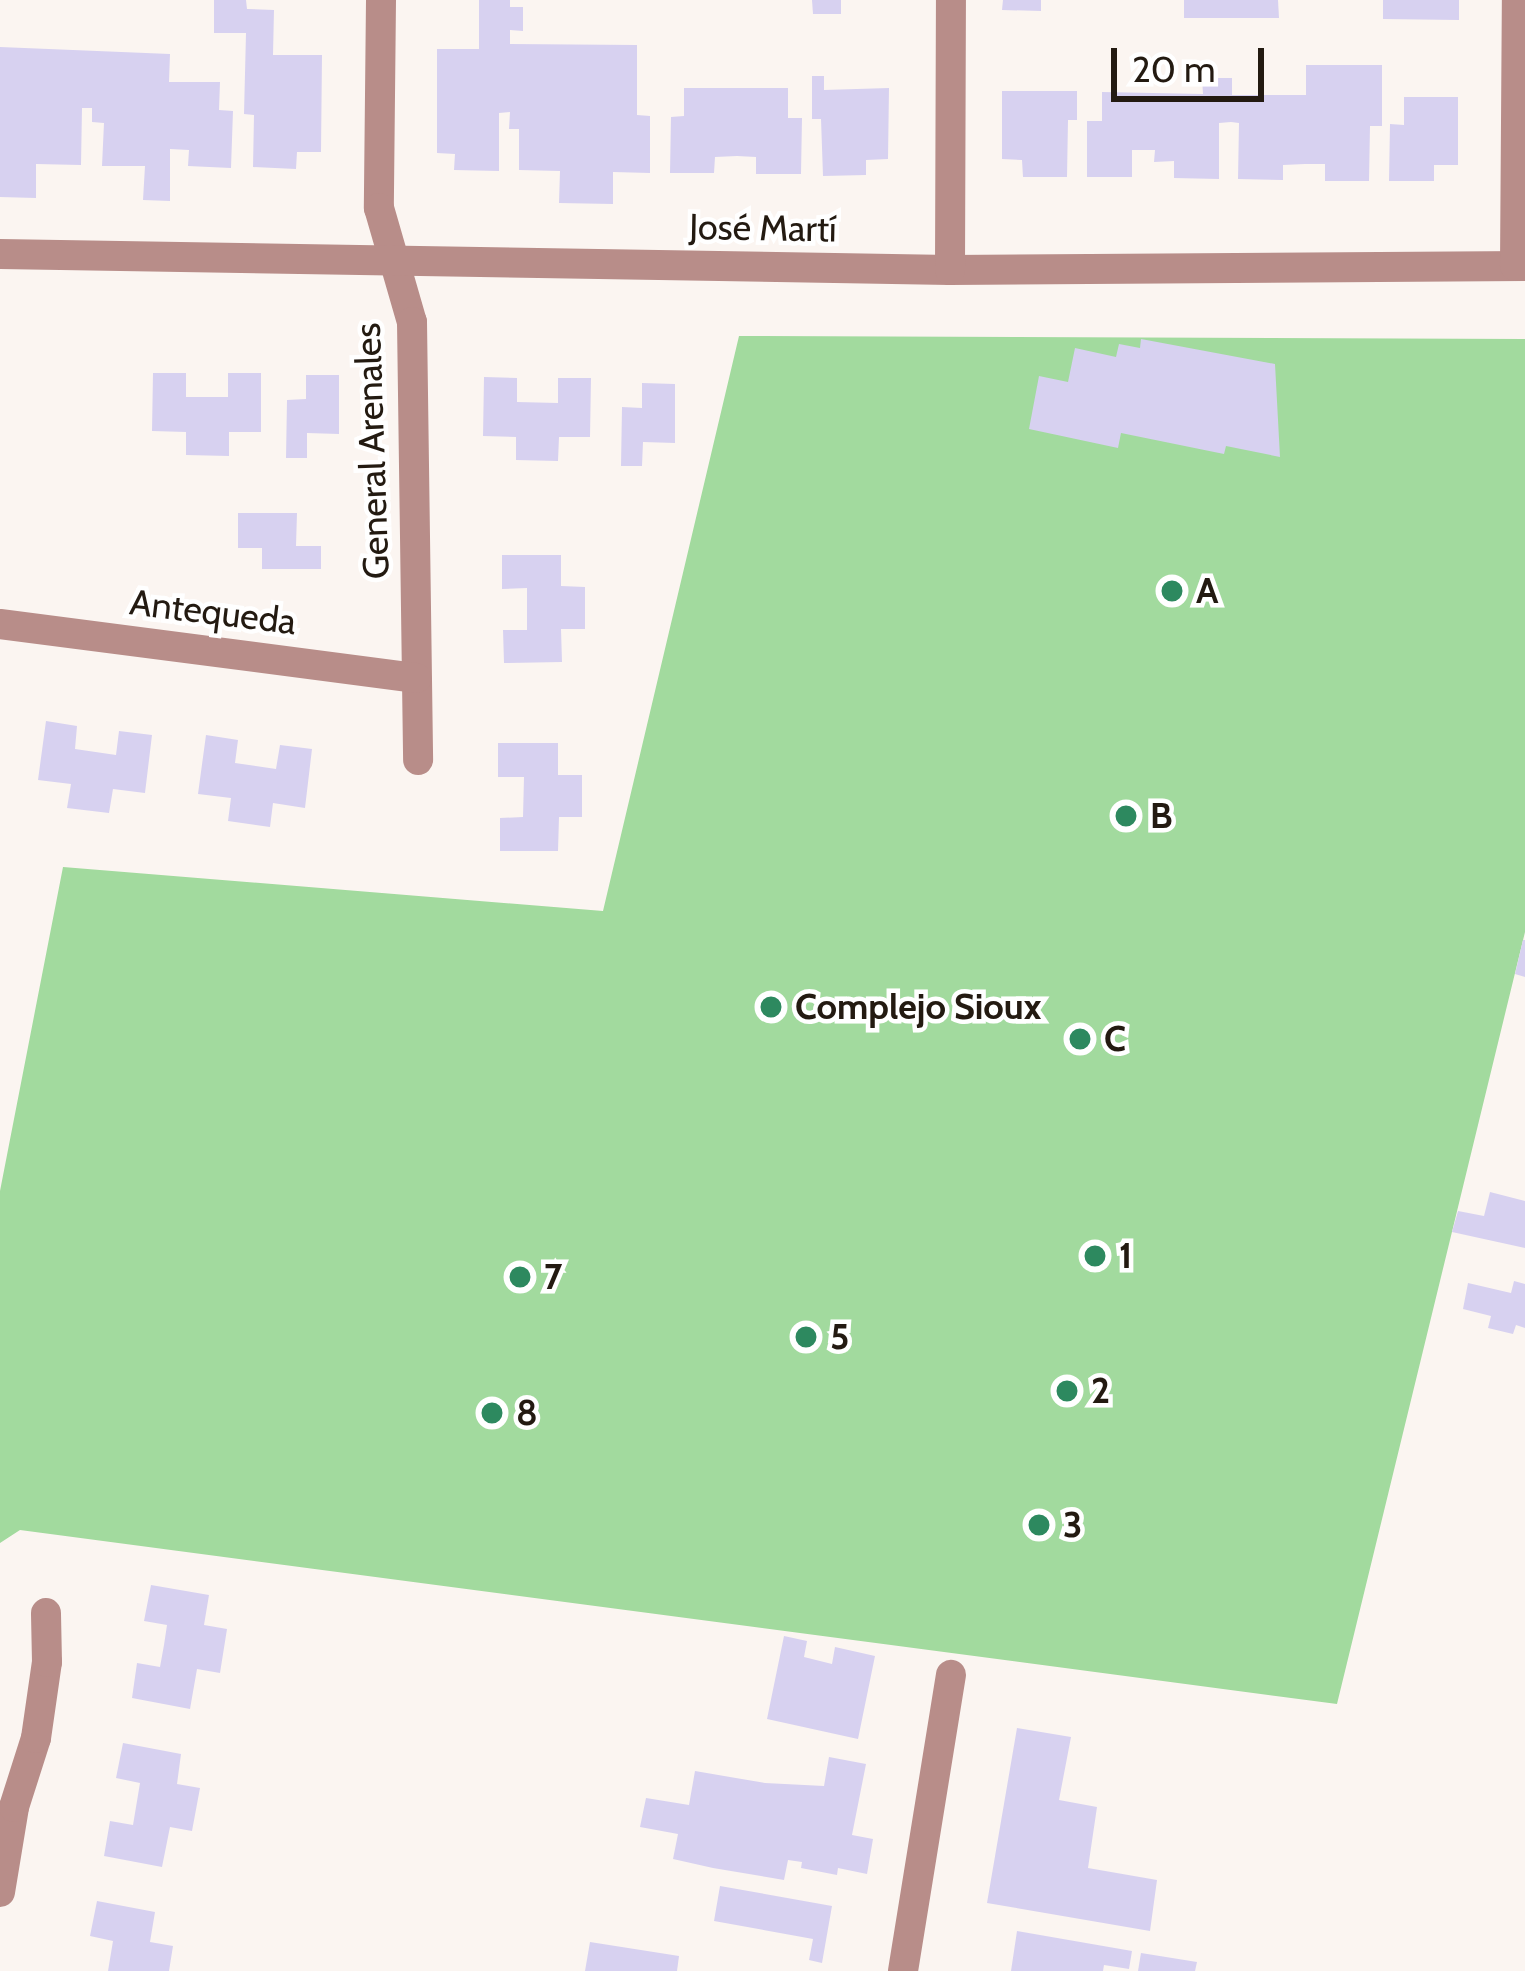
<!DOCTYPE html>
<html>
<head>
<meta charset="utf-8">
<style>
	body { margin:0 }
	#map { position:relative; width:1525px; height:1971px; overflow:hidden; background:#fbf5f1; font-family:Cabin,sans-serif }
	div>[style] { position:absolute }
	.green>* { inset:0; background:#a2da9e }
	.building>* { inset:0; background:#d7d1f0 }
	.minor>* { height:30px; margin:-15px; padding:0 15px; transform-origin:15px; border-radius:15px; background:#b88d89 }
	.dots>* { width:33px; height:33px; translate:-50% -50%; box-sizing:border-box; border:6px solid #fff; border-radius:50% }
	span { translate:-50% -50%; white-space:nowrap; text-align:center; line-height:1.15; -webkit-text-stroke:9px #fff; paint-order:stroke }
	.street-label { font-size:36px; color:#231a11 }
	.poi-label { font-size:36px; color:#231a11; font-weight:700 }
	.left { translate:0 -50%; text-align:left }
	.scale { position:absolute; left:1111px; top:48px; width:153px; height:54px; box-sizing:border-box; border:6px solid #231a11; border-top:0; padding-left:15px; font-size:36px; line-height:42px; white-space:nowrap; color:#231a11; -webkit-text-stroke:9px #fff; paint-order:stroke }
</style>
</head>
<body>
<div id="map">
	<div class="green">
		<div style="clip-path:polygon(739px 336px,1525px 339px,1525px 932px,1337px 1704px,20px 1530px,0 1543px,0 1191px,63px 867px,603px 911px)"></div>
	</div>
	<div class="building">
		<div style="clip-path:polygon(214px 0,246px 0,247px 9px,274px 10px,273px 55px,322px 55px,321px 152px,297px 152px,296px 169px,253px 167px,254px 115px,244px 114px,246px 33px,214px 33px)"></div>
		<div style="clip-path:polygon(479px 0,510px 0,510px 7px,523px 7px,523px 31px,510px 30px,510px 44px,637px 45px,637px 115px,650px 116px,650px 173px,613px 172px,613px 204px,559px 203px,560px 171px,519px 170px,519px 129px,509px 129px,510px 112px,499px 113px,499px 171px,454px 170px,455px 154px,437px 153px,437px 49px,479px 49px)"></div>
		<div style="clip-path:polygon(812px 0,841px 0,841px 14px,813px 14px)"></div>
		<div style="clip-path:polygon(1003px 0,1041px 0,1041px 11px,1002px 10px)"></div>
		<div style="clip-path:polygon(1184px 0,1278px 0,1279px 18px,1184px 18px)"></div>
		<div style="clip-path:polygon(1383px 0,1459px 0,1459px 20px,1383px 19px)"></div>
		<div style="clip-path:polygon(0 47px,170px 54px,169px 82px,220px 82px,219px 110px,233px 111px,231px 168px,188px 166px,189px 150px,170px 149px,170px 201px,143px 200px,145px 166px,102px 166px,104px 123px,92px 122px,92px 108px,82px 108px,81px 165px,36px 164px,36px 198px,0 197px)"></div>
		<div style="clip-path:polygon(1306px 65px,1382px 65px,1382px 126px,1370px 126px,1369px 181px,1325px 181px,1325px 164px,1305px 164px,1283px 165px,1283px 180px,1238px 179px,1239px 123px,1231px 122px,1219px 123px,1219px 179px,1174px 178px,1174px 161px,1154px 162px,1155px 150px,1132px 150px,1132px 177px,1087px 177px,1087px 121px,1102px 121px,1102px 92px,1203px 94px,1202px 78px,1232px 78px,1232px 95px,1306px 95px)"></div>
		<div style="clip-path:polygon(812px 76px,824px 76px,824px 90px,889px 88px,888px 159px,866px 160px,866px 175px,823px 176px,821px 119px,812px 119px)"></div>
		<div style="clip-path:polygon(684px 88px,788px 88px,788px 118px,802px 118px,801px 174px,756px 174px,756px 157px,737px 156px,715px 157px,714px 173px,670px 173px,671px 117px,684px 116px)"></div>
		<div style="clip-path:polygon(1002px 91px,1077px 91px,1077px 120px,1068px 120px,1067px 177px,1023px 177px,1022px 160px,1002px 159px)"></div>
		<div style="clip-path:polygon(1404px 97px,1458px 97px,1458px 165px,1434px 165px,1434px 181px,1389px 181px,1390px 124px,1404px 125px)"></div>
		<div style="clip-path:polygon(1141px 339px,1275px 364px,1280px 457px,1226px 446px,1224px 454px,1121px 433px,1118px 448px,1029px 429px,1039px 376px,1068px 382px,1075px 348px,1116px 357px,1119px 344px,1140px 348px)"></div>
		<div style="clip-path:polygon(153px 373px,186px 373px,186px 397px,228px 397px,228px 373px,261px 373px,261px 432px,229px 432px,229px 456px,186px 455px,186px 432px,152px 431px)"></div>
		<div style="clip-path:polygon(306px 375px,339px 375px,339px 434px,307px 433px,307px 458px,286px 458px,287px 400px,306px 399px)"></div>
		<div style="clip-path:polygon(484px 377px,517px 378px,517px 402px,558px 403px,558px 378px,591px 378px,590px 437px,559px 437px,558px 461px,516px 460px,516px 437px,483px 436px)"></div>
		<div style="clip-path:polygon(642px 383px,675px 384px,675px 443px,643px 442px,642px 466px,621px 466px,622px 407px,642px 408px)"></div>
		<div style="clip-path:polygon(238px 513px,297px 513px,296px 546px,321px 546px,321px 569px,262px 569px,262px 548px,238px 548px)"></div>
		<div style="clip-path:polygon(502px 555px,561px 555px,561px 586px,585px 587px,585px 629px,561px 629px,562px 662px,504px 663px,503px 630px,527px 630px,527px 588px,502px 589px)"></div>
		<div style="clip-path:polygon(46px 721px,77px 726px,75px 749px,116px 755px,119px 731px,152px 735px,145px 793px,113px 789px,109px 813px,67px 808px,71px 784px,38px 780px)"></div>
		<div style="clip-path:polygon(206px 735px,238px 740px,235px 763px,276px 769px,280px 745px,312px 749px,305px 808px,273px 803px,270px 827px,228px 821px,231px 798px,198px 794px)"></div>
		<div style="clip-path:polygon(498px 743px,558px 743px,558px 775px,582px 775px,582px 817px,559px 817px,558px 851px,500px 851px,500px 818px,523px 817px,524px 777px,498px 777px)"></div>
		<div style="clip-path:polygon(1523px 940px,1525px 940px,1525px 977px,1515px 974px)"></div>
		<div style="clip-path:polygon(1490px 1192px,1525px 1201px,1525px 1248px,1452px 1232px,1458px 1211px,1484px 1216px)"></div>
		<div style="clip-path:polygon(1514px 1281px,1525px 1284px,1525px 1328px,1516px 1325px,1513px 1334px,1488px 1328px,1491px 1316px,1463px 1309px,1468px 1283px,1511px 1293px)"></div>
		<div style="clip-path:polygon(151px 1585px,209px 1595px,204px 1625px,227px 1629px,220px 1673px,197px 1669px,190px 1709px,132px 1698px,137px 1663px,160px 1667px,164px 1645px,167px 1625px,144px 1621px)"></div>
		<div style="clip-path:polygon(784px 1636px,807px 1641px,804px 1657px,832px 1664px,835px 1647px,875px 1656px,858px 1739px,767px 1719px)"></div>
		<div style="clip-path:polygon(1017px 1728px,1071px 1737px,1059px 1800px,1097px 1807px,1088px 1868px,1157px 1880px,1150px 1931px,987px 1903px)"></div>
		<div style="clip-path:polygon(123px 1743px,181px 1754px,177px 1784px,200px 1788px,192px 1831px,170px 1827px,162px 1867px,104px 1856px,110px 1821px,133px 1825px,140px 1783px,116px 1778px)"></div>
		<div style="clip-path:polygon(829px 1757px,866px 1764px,852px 1835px,873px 1839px,867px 1874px,838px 1868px,837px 1875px,801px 1868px,802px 1862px,788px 1860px,784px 1880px,713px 1868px,673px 1859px,678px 1834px,640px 1827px,646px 1798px,689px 1805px,695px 1771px,765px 1783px,824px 1786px)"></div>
		<div style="clip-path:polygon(720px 1886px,832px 1906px,822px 1963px,809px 1960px,813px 1939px,714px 1921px)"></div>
		<div style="clip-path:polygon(97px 1901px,155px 1912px,150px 1942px,173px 1946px,169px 1971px,108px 1971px,113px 1941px,90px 1936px)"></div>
		<div style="clip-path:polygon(1017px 1931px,1132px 1951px,1129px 1969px,1104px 1965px,1103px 1971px,1011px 1971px)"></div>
		<div style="clip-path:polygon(590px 1942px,679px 1956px,677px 1971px,585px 1971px)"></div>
		<div style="clip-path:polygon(1141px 1953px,1197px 1962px,1195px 1971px,1138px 1971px)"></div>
	</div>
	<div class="minor">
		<div style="left:381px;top:0;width:208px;rotate:90.6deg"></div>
		<div style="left:379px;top:208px;width:119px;rotate:73.9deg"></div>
		<div style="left:412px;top:322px;width:438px;rotate:89.2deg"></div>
		<div style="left:0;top:254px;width:950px;rotate:0.96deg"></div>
		<div style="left:950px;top:270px;width:575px;rotate:-0.4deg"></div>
		<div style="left:1515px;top:266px;width:266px;rotate:-89.6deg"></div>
		<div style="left:950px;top:270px;width:270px;rotate:-89.8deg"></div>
		<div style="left:0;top:624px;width:420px;rotate:7.4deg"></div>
		<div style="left:0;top:1892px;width:86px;rotate:-80.6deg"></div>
		<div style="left:14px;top:1807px;width:72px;rotate:-72.3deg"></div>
		<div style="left:36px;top:1738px;width:77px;rotate:-81.8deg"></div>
		<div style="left:47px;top:1662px;width:49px;rotate:-91.2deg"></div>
		<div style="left:903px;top:1971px;width:300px;rotate:-80.8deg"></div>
	</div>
	<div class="dots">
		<div style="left:1172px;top:591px;background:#2d895f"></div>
		<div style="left:1126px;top:816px;background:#2d895f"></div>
		<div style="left:771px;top:1007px;background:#2d895f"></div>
		<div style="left:1080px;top:1039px;background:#2d895f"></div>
		<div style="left:1095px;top:1256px;background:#2d895f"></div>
		<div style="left:520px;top:1277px;background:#2d895f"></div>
		<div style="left:806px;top:1337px;background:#2d895f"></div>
		<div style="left:1067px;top:1391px;background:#2d895f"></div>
		<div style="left:492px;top:1413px;background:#2d895f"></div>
		<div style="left:1039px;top:1525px;background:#2d895f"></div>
	</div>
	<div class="street-label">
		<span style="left:763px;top:228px;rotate:1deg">José Martí</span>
		<span style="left:372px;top:451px;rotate:-92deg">General Arenales</span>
		<span style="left:213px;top:612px;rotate:7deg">Antequeda</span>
	</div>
	<div class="poi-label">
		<span class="left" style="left:1196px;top:591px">A</span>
		<span class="left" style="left:1150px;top:816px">B</span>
		<span class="left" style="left:795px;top:1007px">Complejo Sioux</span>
		<span class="left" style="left:1104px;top:1039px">C</span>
		<span class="left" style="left:1119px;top:1256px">1</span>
		<span class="left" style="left:544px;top:1277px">7</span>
		<span class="left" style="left:830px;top:1337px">5</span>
		<span class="left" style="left:1091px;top:1391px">2</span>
		<span class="left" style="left:516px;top:1413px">8</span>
		<span class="left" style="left:1063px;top:1525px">3</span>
	</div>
	<div class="scale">20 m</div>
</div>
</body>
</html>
